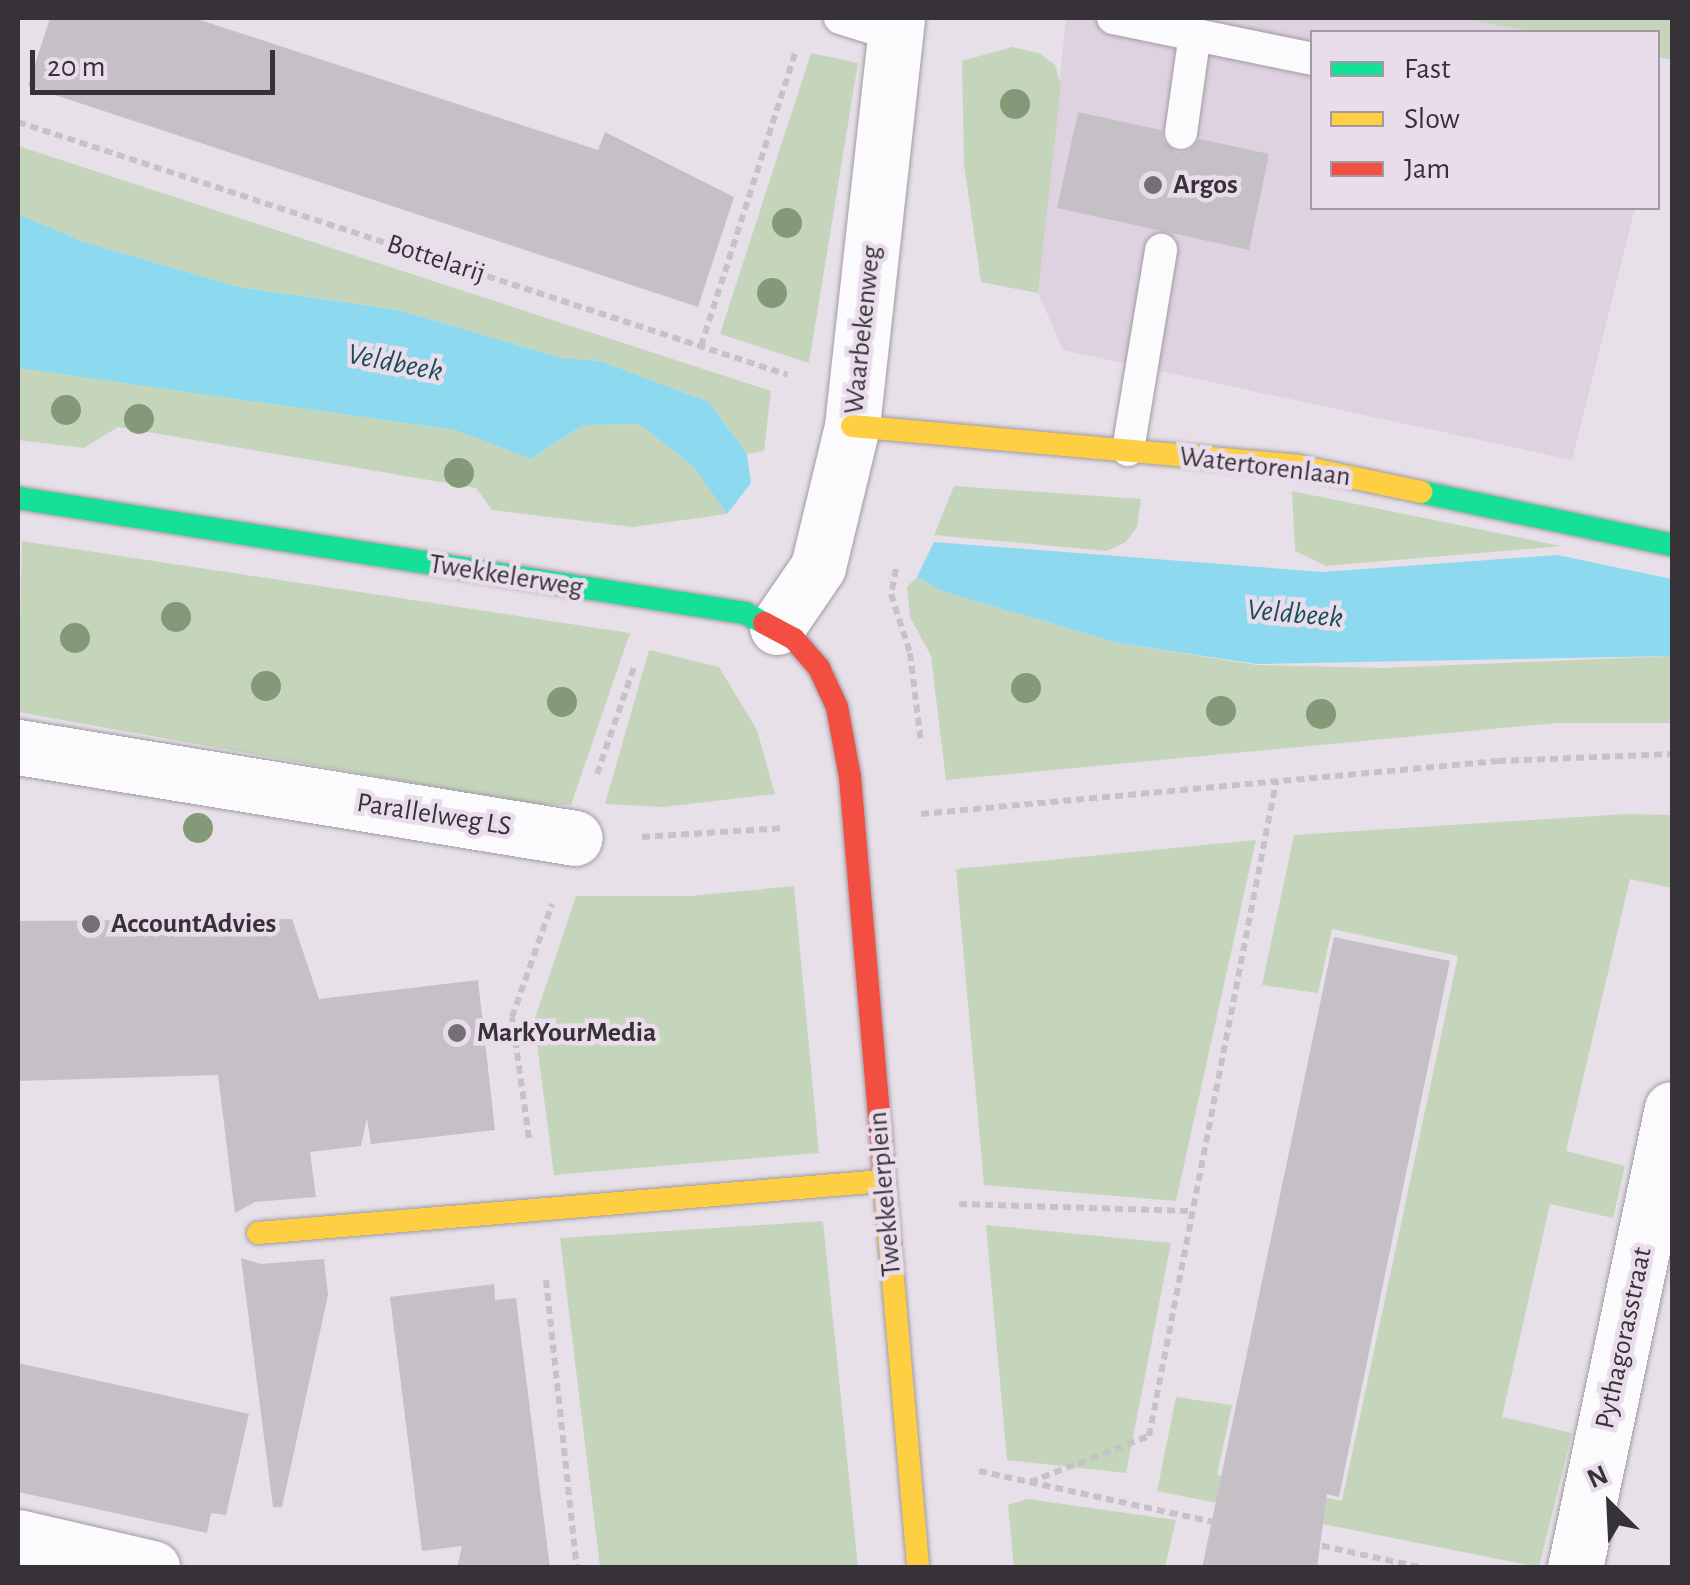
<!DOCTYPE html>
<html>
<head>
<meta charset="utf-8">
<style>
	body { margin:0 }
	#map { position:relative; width:1690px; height:1585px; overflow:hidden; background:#e7e0e8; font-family:"Alegreya Sans",sans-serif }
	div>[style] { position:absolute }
	.built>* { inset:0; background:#dfd2e0 }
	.green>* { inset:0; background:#c4d5bc }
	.water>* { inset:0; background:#8cd9f0 }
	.building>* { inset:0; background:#c5c0c6 }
	.path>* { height:6px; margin-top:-3px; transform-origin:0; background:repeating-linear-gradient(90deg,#c6c3c6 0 8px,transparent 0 13px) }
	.roads { filter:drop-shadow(0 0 2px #a19ba1) drop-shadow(0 0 2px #a19ba1) }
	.lane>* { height:32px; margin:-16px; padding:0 16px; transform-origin:16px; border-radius:16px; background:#fbfafc }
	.street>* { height:55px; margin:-27.5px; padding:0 27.5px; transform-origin:27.5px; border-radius:27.5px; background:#fbfafc }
	.fast>* { height:22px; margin:-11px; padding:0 11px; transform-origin:11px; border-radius:11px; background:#16e098 }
	.slow>* { height:22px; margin:-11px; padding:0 11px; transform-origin:11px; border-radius:11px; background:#ffcf43 }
	.jam>* { height:22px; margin:-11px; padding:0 11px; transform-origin:11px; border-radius:11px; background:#f24e42 }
	.trees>* { width:30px; height:30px; margin:-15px; border-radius:50%; background:#839977 }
	.dots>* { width:28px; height:28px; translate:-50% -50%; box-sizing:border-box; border:5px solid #eaddeb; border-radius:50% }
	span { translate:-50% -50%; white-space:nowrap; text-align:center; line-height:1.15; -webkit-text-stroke:9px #eaddeb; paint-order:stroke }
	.poi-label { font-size:28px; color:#373238; font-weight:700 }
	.left { translate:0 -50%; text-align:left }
	.street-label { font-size:28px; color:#373238 }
	.water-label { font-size:30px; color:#1a4c58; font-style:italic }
	.frame { position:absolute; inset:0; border:20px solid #373238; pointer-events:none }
	.legend { position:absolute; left:1310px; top:30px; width:350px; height:180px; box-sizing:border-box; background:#eaddeb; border:2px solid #a299a3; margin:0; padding:12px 18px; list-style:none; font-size:30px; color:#373238 }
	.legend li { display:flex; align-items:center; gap:20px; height:50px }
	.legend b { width:50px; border:2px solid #a299a3 }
	.north { position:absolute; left:1560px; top:1455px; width:100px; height:100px; -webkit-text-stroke:8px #eaddeb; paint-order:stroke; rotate:336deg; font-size:28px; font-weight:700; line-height:40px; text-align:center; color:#373238 }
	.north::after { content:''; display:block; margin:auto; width:35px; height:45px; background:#373238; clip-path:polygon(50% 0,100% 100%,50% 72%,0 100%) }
	.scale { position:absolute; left:30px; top:50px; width:245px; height:45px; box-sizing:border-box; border:5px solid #373238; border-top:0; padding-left:12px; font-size:30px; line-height:35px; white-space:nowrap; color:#373238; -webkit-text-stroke:8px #eaddeb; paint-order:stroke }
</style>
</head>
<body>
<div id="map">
	<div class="built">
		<div style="clip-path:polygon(1066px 18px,1460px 18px,1535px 32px,1312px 32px,1312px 208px,1635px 208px,1572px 460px,1063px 350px,1038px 293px)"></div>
	</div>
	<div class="green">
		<div style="clip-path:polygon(1460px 18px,1672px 18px,1672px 60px,1658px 57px,1658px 32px,1535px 32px)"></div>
		<div style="clip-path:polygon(1012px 47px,1039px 53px,1055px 65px,1061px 85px,1038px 293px,981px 282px,964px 164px,962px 61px)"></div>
		<div style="clip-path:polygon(811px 53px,858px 63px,809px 363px,720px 334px)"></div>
		<div style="clip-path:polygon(18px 146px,771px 391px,764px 451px,747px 454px,709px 402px,600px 361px,562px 358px,398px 310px,238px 287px,84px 242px,18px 214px)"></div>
		<div style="clip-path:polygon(18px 367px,455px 430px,531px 459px,583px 425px,639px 424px,693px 466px,727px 514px,633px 527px,492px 510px,476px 488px,118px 427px,84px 448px,18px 440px)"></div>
		<div style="clip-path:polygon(954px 486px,1141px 499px,1137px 527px,1126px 542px,1107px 551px,934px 535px)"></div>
		<div style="clip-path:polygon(1292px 491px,1561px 546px,1326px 566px,1295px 551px)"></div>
		<div style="clip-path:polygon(22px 541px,630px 633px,571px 805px,531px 804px,18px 712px)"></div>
		<div style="clip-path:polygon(917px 577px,942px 591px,1118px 643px,1257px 665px,1383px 668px,1672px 656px,1672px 723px,1556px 723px,946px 780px,931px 656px,910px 617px,907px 587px)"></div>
		<div style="clip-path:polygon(649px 650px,719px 667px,757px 730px,775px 794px,663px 807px,605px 804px)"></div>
		<div style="clip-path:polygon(1626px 814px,1672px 815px,1672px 888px,1630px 879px,1566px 1151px,1625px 1166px,1613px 1218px,1550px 1204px,1502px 1417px,1572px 1433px,1539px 1567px,1157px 1491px,1176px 1397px,1232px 1405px,1217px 1475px,1342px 1501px,1458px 956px,1332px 929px,1318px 993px,1262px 985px,1294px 835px)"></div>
		<div style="clip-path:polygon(1256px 840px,1176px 1201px,984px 1185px,956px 869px)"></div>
		<div style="clip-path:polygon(794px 886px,819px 1153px,554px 1175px,534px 1021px,576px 896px,690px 896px)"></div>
		<div style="clip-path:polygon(823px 1221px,858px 1567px,600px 1567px,560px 1238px)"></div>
		<div style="clip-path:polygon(986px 1225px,1171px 1243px,1126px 1473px,1007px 1460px)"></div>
		<div style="clip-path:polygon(1027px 1499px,1176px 1520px,1165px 1567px,1014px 1567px,1008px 1505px)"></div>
	</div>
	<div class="water">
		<div style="clip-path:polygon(18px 214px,84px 242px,238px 287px,398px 310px,562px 358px,600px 361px,709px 402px,747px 454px,751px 483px,727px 514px,693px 466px,639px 424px,583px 425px,531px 459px,455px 430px,20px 368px)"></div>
		<div style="clip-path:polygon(934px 542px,1323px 572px,1557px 555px,1672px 579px,1672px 656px,1257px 664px,1118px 643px,942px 591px,917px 577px)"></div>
	</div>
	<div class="building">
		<div style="clip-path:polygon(50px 18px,194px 18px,598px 150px,605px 132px,734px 197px,698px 307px,28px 86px)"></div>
		<div style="clip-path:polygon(1078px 112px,1161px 130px,1163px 141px,1177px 153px,1189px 151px,1200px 139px,1269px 154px,1249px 250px,1057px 208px)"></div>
		<div style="clip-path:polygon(292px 919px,319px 999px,478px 980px,495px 1130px,371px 1144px,367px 1118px,361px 1146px,310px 1152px,316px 1197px,255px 1202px,235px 1213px,218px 1075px,18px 1081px,18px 921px)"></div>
		<div style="clip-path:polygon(1334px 937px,1450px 961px,1339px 1497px,1327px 1494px,1317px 1568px,1202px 1568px)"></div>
		<div style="clip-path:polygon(241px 1258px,261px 1264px,324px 1259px,328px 1295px,282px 1507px,273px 1507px)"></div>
		<div style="clip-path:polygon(494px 1284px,495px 1300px,516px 1298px,550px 1568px,457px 1568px,462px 1546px,422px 1551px,390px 1297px)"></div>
		<div style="clip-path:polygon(18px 1363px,249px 1414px,226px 1515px,211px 1513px,207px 1533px,18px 1492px)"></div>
	</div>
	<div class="path">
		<div style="left:18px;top:122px;width:810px;rotate:18.19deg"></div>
		<div style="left:701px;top:346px;width:308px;rotate:-72.2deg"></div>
		<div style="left:896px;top:569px;width:25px;rotate:101deg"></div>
		<div style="left:891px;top:594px;width:62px;rotate:72.1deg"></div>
		<div style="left:910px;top:653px;width:91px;rotate:83deg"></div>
		<div style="left:597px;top:774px;width:113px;rotate:-70.9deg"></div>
		<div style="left:921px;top:814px;width:579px;rotate:-5.25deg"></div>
		<div style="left:1498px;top:761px;width:174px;rotate:-2.3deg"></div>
		<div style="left:642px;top:837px;width:143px;rotate:-3.6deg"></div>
		<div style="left:529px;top:1138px;width:122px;rotate:-98deg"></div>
		<div style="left:512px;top:1017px;width:120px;rotate:-70.5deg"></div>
		<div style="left:959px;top:1204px;width:232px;rotate:1.7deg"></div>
		<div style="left:546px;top:1280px;width:290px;rotate:83.9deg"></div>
		<div style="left:979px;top:1471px;width:454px;rotate:12.3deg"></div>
		<div style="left:1030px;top:1482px;width:128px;rotate:-21.1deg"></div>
		<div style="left:1149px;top:1436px;width:666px;rotate:-79.01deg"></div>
	</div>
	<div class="roads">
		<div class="lane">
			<div style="left:840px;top:18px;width:58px;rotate:17.2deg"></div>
			<div style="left:1113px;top:18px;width:203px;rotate:11.6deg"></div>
			<div style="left:1181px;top:133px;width:101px;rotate:-82deg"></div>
			<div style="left:1128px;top:450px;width:203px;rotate:-80.6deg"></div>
		</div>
		<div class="street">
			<div style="left:777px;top:627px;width:73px;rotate:-55.7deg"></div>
			<div style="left:818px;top:567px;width:145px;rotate:-76.4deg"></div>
			<div style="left:852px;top:426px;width:410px;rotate:-83.7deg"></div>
			<div style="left:18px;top:747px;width:564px;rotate:9.28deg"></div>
			<div style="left:18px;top:1537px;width:138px;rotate:13deg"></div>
			<div style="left:1575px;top:1568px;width:469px;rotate:-78.1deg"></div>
		</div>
		<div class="fast">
			<div style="left:1421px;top:492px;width:257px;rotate:11.9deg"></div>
			<div style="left:18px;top:498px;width:736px;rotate:8.99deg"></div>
			<div style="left:745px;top:613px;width:21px;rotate:28deg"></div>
		</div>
		<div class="slow">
			<div style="left:852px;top:426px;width:448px;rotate:5.1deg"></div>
			<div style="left:1298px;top:466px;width:126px;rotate:11.9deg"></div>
			<div style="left:883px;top:1165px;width:405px;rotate:85deg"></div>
			<div style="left:258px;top:1233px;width:627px;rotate:-4.76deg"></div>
		</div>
		<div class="jam">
			<div style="left:764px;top:623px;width:34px;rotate:28deg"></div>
			<div style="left:794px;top:639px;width:38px;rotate:49deg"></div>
			<div style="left:819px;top:668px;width:43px;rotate:65.2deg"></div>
			<div style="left:837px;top:707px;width:71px;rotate:79.5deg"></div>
			<div style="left:850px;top:777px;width:389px;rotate:85.1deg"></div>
		</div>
	</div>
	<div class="trees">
		<div style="left:1015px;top:104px"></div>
		<div style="left:787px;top:223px"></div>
		<div style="left:772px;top:293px"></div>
		<div style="left:66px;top:410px"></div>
		<div style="left:139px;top:419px"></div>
		<div style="left:459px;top:473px"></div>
		<div style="left:176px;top:617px"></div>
		<div style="left:75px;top:638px"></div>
		<div style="left:266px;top:686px"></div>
		<div style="left:1026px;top:688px"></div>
		<div style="left:562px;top:702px"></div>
		<div style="left:1221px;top:711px"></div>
		<div style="left:1321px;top:714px"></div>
		<div style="left:198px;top:828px"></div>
	</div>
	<div class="dots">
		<div style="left:1153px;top:185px;background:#756f76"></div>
		<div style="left:91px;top:924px;background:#756f76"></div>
		<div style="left:457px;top:1033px;background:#756f76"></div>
	</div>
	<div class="poi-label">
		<span class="left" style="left:1173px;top:185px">Argos</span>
		<span class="left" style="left:111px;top:924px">AccountAdvies</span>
		<span class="left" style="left:477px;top:1033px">MarkYourMedia</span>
	</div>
	<div class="street-label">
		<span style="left:436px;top:259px;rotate:18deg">Bottelarij</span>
		<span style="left:863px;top:330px;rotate:-84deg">Waarbekenweg</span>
		<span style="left:1265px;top:467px;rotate:7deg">Watertorenlaan</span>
		<span style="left:506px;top:576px;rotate:9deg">Twekkelerweg</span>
		<span style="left:434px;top:815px;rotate:9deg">Parallelweg LS</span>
		<span style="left:885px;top:1194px;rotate:-95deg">Twekkelerplein</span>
		<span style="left:1624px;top:1338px;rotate:-78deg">Pythagorasstraat</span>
	</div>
	<div class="water-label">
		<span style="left:395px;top:363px;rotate:11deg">Veldbeek</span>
		<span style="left:1295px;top:614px;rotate:5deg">Veldbeek</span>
	</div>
	<div class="frame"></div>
	<ul class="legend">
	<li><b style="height:12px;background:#16e098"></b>Fast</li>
	<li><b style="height:12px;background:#ffcf43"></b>Slow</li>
	<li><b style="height:12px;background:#f24e42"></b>Jam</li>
	</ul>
	<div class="north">N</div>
	<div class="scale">20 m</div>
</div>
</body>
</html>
